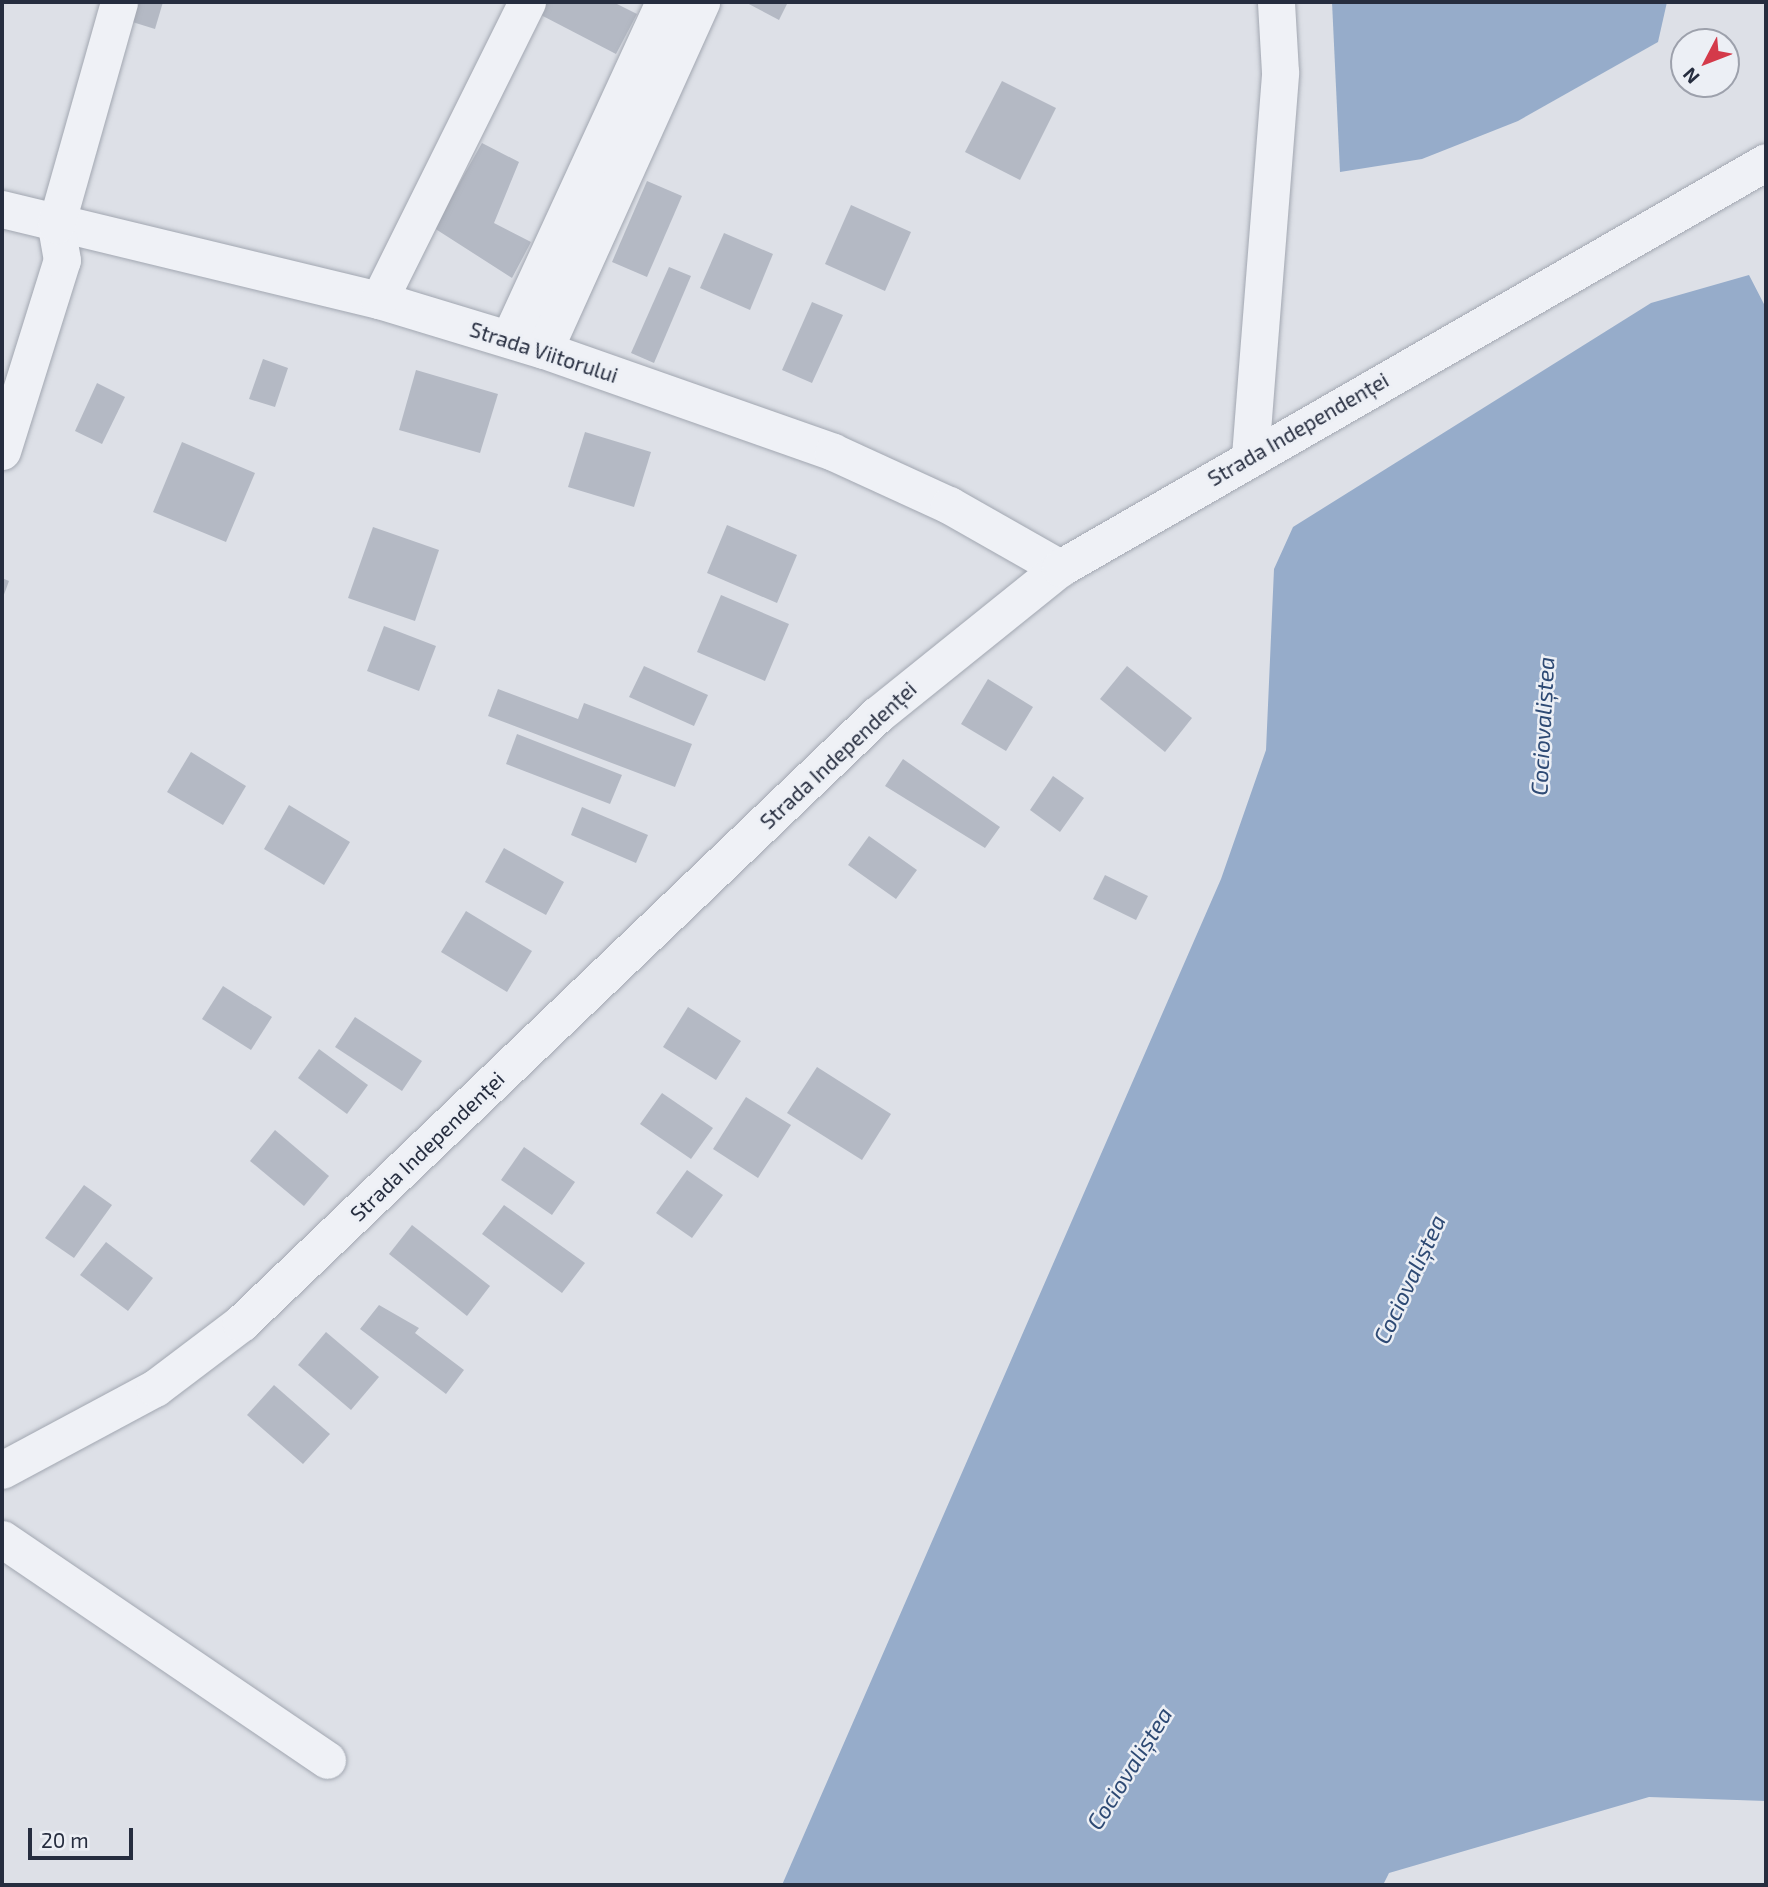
<!DOCTYPE html>
<html>
<head>
<meta charset="utf-8">
<style>
	body { margin:0 }
	#map { position:relative; width:1768px; height:1887px; overflow:hidden; background:#dde0e7; font-family:"Exo 2",sans-serif }
	div>[style] { position:absolute }
	.water>* { inset:0; background:#96acca }
	.building>* { inset:0; background:#b4b9c4 }
	.roads { filter:drop-shadow(0 0 2px #a2a7b1) drop-shadow(0 0 2px #a2a7b1) }
	.street>* { height:37px; margin:-18.5px; padding:0 18.5px; transform-origin:18.5px; border-radius:18.5px; background:#eff1f6 }
	span { translate:-50% -50%; white-space:nowrap; text-align:center; line-height:1.15; -webkit-text-stroke:5px #eceff5; paint-order:stroke }
	.street-label { font-size:21px; color:#262d3f }
	.water-label { font-size:23px; color:#2e4a74; font-style:italic }
	.frame { position:absolute; inset:0; border:4px solid #262d3f; pointer-events:none }
	.north { position:absolute; left:1670px; top:28px; width:70px; height:70px; box-sizing:border-box; background:#eceff5; border:2px solid #9da1ac; border-radius:50%; rotate:228deg; font-size:19px; font-weight:700; line-height:28px; text-align:center; color:#262d3f }
	.north::after { content:''; display:block; margin:auto; width:24px; height:32px; background:#d43a4a; clip-path:polygon(50% 0,100% 100%,50% 72%,0 100%) }
	.scale { position:absolute; left:28px; top:1828px; width:105px; height:32px; box-sizing:border-box; border:4px solid #262d3f; border-top:0; padding-left:9px; font-size:21px; line-height:24px; white-space:nowrap; color:#262d3f; -webkit-text-stroke:5px #eceff5; paint-order:stroke }
</style>
</head>
<body>
<div id="map">
	<div class="water">
		<div style="clip-path:polygon(1332px 2px,1667px 2px,1658px 42px,1518px 121px,1422px 159px,1340px 172px)"></div>
		<div style="clip-path:polygon(1749px 275px,1766px 308px,1766px 1801px,1649px 1797px,1389px 1873px,1383px 1885px,782px 1885px,1221px 879px,1266px 750px,1274px 569px,1293px 527px,1651px 303px)"></div>
	</div>
	<div class="building">
		<div style="clip-path:polygon(132px 2px,163px 2px,155px 29px,126px 20px)"></div>
		<div style="clip-path:polygon(546px 2px,613px 2px,637px 14px,616px 54px,539px 14px)"></div>
		<div style="clip-path:polygon(745px 2px,788px 2px,779px 20px)"></div>
		<div style="clip-path:polygon(1002px 81px,1056px 108px,1020px 180px,965px 152px)"></div>
		<div style="clip-path:polygon(482px 143px,519px 162px,494px 223px,531px 242px,512px 278px,434px 228px)"></div>
		<div style="clip-path:polygon(647px 181px,682px 196px,647px 277px,612px 262px)"></div>
		<div style="clip-path:polygon(851px 205px,911px 232px,885px 291px,825px 264px)"></div>
		<div style="clip-path:polygon(724px 233px,773px 254px,750px 310px,700px 288px)"></div>
		<div style="clip-path:polygon(669px 267px,691px 276px,654px 363px,631px 353px)"></div>
		<div style="clip-path:polygon(812px 302px,843px 315px,812px 383px,782px 370px)"></div>
		<div style="clip-path:polygon(263px 359px,288px 368px,275px 407px,249px 399px)"></div>
		<div style="clip-path:polygon(416px 370px,498px 394px,480px 453px,399px 430px)"></div>
		<div style="clip-path:polygon(97px 383px,125px 397px,102px 444px,75px 431px)"></div>
		<div style="clip-path:polygon(585px 432px,651px 452px,634px 507px,568px 487px)"></div>
		<div style="clip-path:polygon(182px 442px,255px 473px,226px 542px,153px 512px)"></div>
		<div style="clip-path:polygon(727px 525px,797px 555px,777px 603px,707px 573px)"></div>
		<div style="clip-path:polygon(373px 527px,439px 550px,415px 621px,348px 598px)"></div>
		<div style="clip-path:polygon(2px 578px,9px 581px,2px 600px)"></div>
		<div style="clip-path:polygon(721px 595px,789px 624px,765px 681px,697px 652px)"></div>
		<div style="clip-path:polygon(384px 626px,436px 646px,419px 691px,367px 671px)"></div>
		<div style="clip-path:polygon(644px 666px,708px 695px,694px 726px,629px 697px)"></div>
		<div style="clip-path:polygon(1127px 666px,1192px 718px,1165px 752px,1100px 699px)"></div>
		<div style="clip-path:polygon(988px 679px,1033px 707px,1006px 751px,961px 724px)"></div>
		<div style="clip-path:polygon(498px 689px,578px 719px,584px 703px,692px 744px,675px 787px,488px 716px)"></div>
		<div style="clip-path:polygon(517px 734px,622px 775px,610px 804px,506px 764px)"></div>
		<div style="clip-path:polygon(191px 752px,246px 786px,223px 825px,167px 792px)"></div>
		<div style="clip-path:polygon(903px 759px,1000px 827px,985px 848px,885px 786px)"></div>
		<div style="clip-path:polygon(1053px 776px,1084px 798px,1060px 832px,1030px 810px)"></div>
		<div style="clip-path:polygon(289px 805px,350px 842px,324px 885px,264px 849px)"></div>
		<div style="clip-path:polygon(582px 807px,648px 835px,636px 863px,571px 835px)"></div>
		<div style="clip-path:polygon(869px 836px,917px 870px,896px 899px,848px 865px)"></div>
		<div style="clip-path:polygon(504px 848px,564px 882px,546px 915px,485px 882px)"></div>
		<div style="clip-path:polygon(1105px 875px,1148px 896px,1136px 920px,1093px 899px)"></div>
		<div style="clip-path:polygon(466px 911px,532px 951px,507px 992px,441px 952px)"></div>
		<div style="clip-path:polygon(223px 986px,272px 1017px,251px 1050px,202px 1019px)"></div>
		<div style="clip-path:polygon(688px 1007px,741px 1041px,716px 1080px,663px 1047px)"></div>
		<div style="clip-path:polygon(355px 1017px,422px 1061px,402px 1091px,335px 1047px)"></div>
		<div style="clip-path:polygon(319px 1049px,368px 1085px,347px 1114px,298px 1078px)"></div>
		<div style="clip-path:polygon(817px 1067px,891px 1114px,862px 1160px,787px 1113px)"></div>
		<div style="clip-path:polygon(662px 1093px,713px 1128px,691px 1159px,640px 1124px)"></div>
		<div style="clip-path:polygon(746px 1097px,791px 1125px,758px 1178px,713px 1149px)"></div>
		<div style="clip-path:polygon(275px 1130px,329px 1176px,304px 1206px,250px 1161px)"></div>
		<div style="clip-path:polygon(524px 1147px,575px 1182px,552px 1215px,501px 1180px)"></div>
		<div style="clip-path:polygon(687px 1170px,723px 1195px,692px 1238px,656px 1213px)"></div>
		<div style="clip-path:polygon(84px 1185px,112px 1205px,74px 1258px,45px 1238px)"></div>
		<div style="clip-path:polygon(504px 1205px,585px 1263px,562px 1293px,482px 1234px)"></div>
		<div style="clip-path:polygon(412px 1225px,490px 1286px,467px 1316px,389px 1254px)"></div>
		<div style="clip-path:polygon(106px 1242px,153px 1278px,128px 1311px,80px 1275px)"></div>
		<div style="clip-path:polygon(379px 1305px,419px 1328px,415px 1333px,464px 1370px,446px 1394px,360px 1329px)"></div>
		<div style="clip-path:polygon(326px 1332px,379px 1377px,351px 1410px,298px 1365px)"></div>
		<div style="clip-path:polygon(274px 1385px,330px 1434px,303px 1464px,247px 1415px)"></div>
	</div>
	<div class="roads">
		<div class="street">
			<div style="left:2px;top:209px;width:388px;rotate:13.6deg"></div>
			<div style="left:379px;top:300px;width:172px;rotate:16.9deg"></div>
			<div style="left:544px;top:350px;width:306px;rotate:19.4deg"></div>
			<div style="left:833px;top:452px;width:128px;rotate:24.6deg"></div>
			<div style="left:949px;top:505px;width:128px;rotate:29.6deg"></div>
			<div style="left:379px;top:300px;width:333px;rotate:-63.6deg"></div>
			<div style="left:509px;top:339px;width:371px;rotate:-65.3deg"></div>
			<div style="left:544px;top:350px;width:382px;rotate:-65.7deg"></div>
			<div style="left:2px;top:451px;width:200px;rotate:-72.6deg"></div>
			<div style="left:62px;top:260px;width:36px;rotate:-100deg"></div>
			<div style="left:56px;top:225px;width:232px;rotate:-74.2deg"></div>
			<div style="left:1250px;top:456px;width:385px;rotate:-85.5deg"></div>
			<div style="left:1280px;top:72px;width:70px;rotate:-93.3deg"></div>
			<div style="left:2px;top:1470px;width:174px;rotate:-28.2deg"></div>
			<div style="left:155px;top:1388px;width:108px;rotate:-37.1deg"></div>
			<div style="left:241px;top:1323px;width:880px;rotate:-43.71deg"></div>
			<div style="left:877px;top:715px;width:235px;rotate:-38.8deg"></div>
			<div style="left:1060px;top:568px;width:814px;rotate:-29.9deg"></div>
			<div style="left:2px;top:1539px;width:393px;rotate:34.2deg"></div>
		</div>
	</div>
	<div class="street-label">
		<span style="left:544px;top:352px;rotate:18deg">Strada Viitorului</span>
		<span style="left:1298px;top:429px;rotate:-30deg">Strada Independenței</span>
		<span style="left:838px;top:755px;rotate:-43deg">Strada Independenței</span>
		<span style="left:427px;top:1146px;rotate:-44deg">Strada Independenței</span>
	</div>
	<div class="water-label">
		<span style="left:1542px;top:726px;rotate:-87deg">Cociovaliștea</span>
		<span style="left:1409px;top:1279px;rotate:-65deg">Cociovaliștea</span>
		<span style="left:1129px;top:1768px;rotate:-58deg">Cociovaliștea</span>
	</div>
	<div class="frame"></div>
	<div class="north">N</div>
	<div class="scale">20 m</div>
</div>
</body>
</html>
